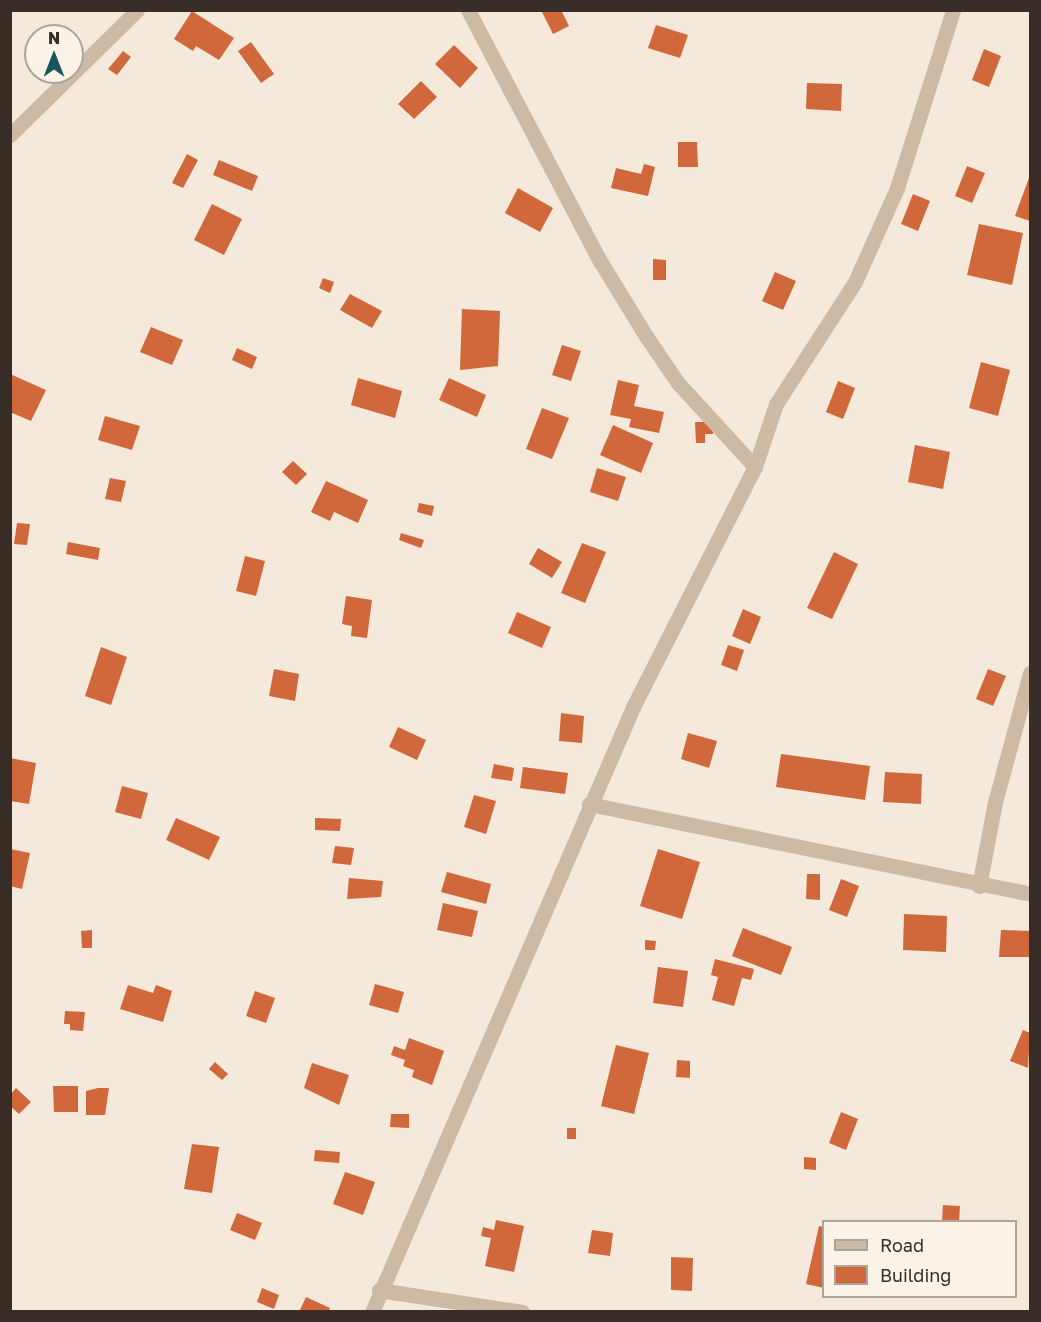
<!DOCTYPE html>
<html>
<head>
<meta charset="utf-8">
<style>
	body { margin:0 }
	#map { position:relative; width:1041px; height:1322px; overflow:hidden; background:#f4e9da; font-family:"Golos Text",sans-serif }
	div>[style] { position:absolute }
	.building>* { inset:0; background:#d1683b }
	.street>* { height:15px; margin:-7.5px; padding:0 7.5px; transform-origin:7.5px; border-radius:7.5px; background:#cdbaa5 }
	span { translate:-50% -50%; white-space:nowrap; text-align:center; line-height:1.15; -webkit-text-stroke:5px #fbf3e7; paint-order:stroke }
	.frame { position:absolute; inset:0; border:12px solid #382d27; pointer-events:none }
	.legend { position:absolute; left:822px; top:1220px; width:195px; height:78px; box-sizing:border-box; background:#fbf3e7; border:2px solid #ada49a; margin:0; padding:8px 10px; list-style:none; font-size:18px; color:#382d27 }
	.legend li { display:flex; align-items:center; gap:12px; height:30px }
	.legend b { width:30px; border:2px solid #ada49a }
	.north { position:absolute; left:24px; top:24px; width:60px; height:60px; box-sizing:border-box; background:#fbf3e7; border:2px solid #ada49a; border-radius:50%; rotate:0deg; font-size:16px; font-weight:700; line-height:24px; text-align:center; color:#382d27 }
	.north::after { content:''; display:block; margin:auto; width:21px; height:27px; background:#18555e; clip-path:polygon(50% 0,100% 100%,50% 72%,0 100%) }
</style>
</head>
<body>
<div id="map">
	<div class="building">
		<div style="clip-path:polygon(541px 10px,561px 10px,569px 26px,553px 34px)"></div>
		<div style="clip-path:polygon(192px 11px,234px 38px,219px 60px,196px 46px,193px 51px,174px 39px)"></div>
		<div style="clip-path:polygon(656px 25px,688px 35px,680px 58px,648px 48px)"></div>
		<div style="clip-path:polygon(251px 42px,274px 74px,261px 83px,238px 51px)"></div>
		<div style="clip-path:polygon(454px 45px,478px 68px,460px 88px,435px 64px)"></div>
		<div style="clip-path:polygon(984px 49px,1001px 56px,989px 87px,972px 80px)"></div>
		<div style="clip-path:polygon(123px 51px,131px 57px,117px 75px,108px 69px)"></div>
		<div style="clip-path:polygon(421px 81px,437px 97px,414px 119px,398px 104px)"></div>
		<div style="clip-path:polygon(807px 83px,842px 84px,841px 111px,806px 109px)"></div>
		<div style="clip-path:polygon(678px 142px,697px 142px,698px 167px,678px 167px)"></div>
		<div style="clip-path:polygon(187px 154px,198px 160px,183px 188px,172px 183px)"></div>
		<div style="clip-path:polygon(219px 160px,258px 176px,252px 191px,213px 175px)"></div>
		<div style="clip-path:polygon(644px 164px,655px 167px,648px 196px,611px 188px,616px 168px,641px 174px)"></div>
		<div style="clip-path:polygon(967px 166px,985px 173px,972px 203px,955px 196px)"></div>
		<div style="clip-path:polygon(1030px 175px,1030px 221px,1015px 216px)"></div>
		<div style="clip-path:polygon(518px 188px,553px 208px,540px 232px,505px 213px)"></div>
		<div style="clip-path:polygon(913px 194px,930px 201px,918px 231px,901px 224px)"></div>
		<div style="clip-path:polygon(212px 204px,242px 219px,224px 255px,194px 240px)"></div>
		<div style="clip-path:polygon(979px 224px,1023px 233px,1012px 285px,967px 275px)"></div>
		<div style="clip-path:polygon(653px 259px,666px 260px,666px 280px,653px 280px)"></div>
		<div style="clip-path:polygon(775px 272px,796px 281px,783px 310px,762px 301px)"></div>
		<div style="clip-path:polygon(323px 278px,334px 282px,330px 293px,319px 288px)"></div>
		<div style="clip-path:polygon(350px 294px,382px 311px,372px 328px,340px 310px)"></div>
		<div style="clip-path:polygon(462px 309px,500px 311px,498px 366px,460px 370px)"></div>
		<div style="clip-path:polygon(151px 327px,183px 340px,172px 365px,140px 352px)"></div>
		<div style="clip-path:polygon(562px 345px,581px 351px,571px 381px,552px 375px)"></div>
		<div style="clip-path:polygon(237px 348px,257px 357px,252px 369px,232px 360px)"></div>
		<div style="clip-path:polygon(981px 362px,1010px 370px,998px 416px,969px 408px)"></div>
		<div style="clip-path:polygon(10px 374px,46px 390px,31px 421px,10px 412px)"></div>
		<div style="clip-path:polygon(358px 378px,402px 391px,395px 418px,351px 405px)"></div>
		<div style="clip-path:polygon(449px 378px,486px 395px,477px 417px,439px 400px)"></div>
		<div style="clip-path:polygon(618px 380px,639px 385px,634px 406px,664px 412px,659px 433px,629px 427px,631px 419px,610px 415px)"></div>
		<div style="clip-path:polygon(838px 381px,855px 388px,843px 419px,826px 412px)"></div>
		<div style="clip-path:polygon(542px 408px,569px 418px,552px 459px,526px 449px)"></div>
		<div style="clip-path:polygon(105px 416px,140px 426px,132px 450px,98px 440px)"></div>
		<div style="clip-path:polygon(695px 422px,713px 422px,713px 434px,705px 434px,705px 443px,696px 443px)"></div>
		<div style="clip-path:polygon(613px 425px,653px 443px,641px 473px,600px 455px)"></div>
		<div style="clip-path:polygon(915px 445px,950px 452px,943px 489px,908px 482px)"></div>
		<div style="clip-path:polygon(293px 461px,307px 474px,296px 485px,282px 472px)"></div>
		<div style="clip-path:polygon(597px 468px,626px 477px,618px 501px,590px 492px)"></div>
		<div style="clip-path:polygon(110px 478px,126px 481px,121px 502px,105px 499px)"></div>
		<div style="clip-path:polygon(326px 481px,368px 500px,358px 523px,334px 512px,330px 521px,311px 512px)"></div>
		<div style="clip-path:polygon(419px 503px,434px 506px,432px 516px,417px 512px)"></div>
		<div style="clip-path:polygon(17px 523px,30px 524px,27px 545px,14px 544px)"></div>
		<div style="clip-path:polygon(401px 533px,424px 540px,421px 548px,399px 540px)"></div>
		<div style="clip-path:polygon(68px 542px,100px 548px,98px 560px,66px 554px)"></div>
		<div style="clip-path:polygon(582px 543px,606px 552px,585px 603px,561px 593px)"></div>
		<div style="clip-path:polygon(538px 548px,562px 562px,552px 578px,529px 564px)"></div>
		<div style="clip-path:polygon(834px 552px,858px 564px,832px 619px,807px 608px)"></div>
		<div style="clip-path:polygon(245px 556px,265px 561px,256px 596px,236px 591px)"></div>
		<div style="clip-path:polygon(346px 596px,372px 600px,367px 638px,351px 636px,352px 626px,342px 624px)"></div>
		<div style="clip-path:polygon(743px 609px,761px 617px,750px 644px,732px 636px)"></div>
		<div style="clip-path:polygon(517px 612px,551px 627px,542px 648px,508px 633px)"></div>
		<div style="clip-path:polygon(728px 645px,744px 650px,737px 671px,721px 665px)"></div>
		<div style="clip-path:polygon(101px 647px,127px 657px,111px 705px,85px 696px)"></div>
		<div style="clip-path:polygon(274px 669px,299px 674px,295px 701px,269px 696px)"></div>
		<div style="clip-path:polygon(988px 669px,1006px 676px,993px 706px,976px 699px)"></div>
		<div style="clip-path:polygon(561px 713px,584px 716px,582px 743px,559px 741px)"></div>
		<div style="clip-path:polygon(398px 727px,426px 740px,417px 760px,389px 747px)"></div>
		<div style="clip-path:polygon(688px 733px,717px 741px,709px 768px,681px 759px)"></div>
		<div style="clip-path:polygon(781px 754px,870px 766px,865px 800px,776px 787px)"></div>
		<div style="clip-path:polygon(10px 758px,36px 763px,29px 804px,10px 801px)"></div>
		<div style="clip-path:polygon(494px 764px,514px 768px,512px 781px,491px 778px)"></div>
		<div style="clip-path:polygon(523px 767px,568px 773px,565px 794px,520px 788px)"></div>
		<div style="clip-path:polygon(885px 772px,922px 774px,921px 804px,883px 802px)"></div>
		<div style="clip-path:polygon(122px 786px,148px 793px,141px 819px,115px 812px)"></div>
		<div style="clip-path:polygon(474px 795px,496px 801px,486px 834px,464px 827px)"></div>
		<div style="clip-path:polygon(176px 818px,220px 837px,209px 860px,166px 840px)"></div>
		<div style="clip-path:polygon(315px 818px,341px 819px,340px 831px,315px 830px)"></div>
		<div style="clip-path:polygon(335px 846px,354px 848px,351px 865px,332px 863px)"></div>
		<div style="clip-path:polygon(10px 849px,30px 853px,22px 889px,10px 886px)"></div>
		<div style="clip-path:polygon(658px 849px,700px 862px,682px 919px,640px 906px)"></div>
		<div style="clip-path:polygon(447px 872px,491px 884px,486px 904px,441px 892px)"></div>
		<div style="clip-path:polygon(807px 874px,820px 874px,820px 900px,806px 899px)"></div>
		<div style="clip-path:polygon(349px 878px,383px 881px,381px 897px,347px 899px)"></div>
		<div style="clip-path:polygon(841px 879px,859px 886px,847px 917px,829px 910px)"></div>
		<div style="clip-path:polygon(443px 903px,478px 911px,472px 937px,437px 930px)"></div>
		<div style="clip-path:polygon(904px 914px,947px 916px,946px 952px,903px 950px)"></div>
		<div style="clip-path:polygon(743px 928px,792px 947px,781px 975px,732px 956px)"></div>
		<div style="clip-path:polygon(92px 930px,92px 948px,82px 948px,81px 931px)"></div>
		<div style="clip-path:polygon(1001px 930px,1030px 931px,1030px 957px,999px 957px)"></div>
		<div style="clip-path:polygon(645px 940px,656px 941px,655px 950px,645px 950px)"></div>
		<div style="clip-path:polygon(715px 959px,754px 969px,751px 980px,742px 978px,734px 1006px,712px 1000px,718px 977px,711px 975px)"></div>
		<div style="clip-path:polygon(658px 967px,688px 971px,683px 1007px,653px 1003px)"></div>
		<div style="clip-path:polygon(375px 984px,404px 992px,398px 1013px,369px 1005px)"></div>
		<div style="clip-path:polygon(128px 985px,153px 993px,156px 985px,172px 991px,163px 1022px,120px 1009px)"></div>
		<div style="clip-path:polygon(255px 991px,275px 998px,266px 1023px,246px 1016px)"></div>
		<div style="clip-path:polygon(65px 1011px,85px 1012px,83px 1031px,70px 1030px,70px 1024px,64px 1024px)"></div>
		<div style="clip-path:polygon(1023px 1030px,1030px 1033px,1028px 1068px,1010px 1061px)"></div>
		<div style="clip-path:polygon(409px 1038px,444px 1051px,432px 1085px,412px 1077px,414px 1070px,403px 1066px,405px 1060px,391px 1055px,394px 1046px,405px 1050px)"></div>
		<div style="clip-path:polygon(616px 1045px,649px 1053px,634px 1114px,601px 1106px)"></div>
		<div style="clip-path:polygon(677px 1060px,690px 1061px,690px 1078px,676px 1077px)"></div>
		<div style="clip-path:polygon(215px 1062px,228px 1074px,222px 1080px,209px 1069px)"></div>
		<div style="clip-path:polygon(312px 1063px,349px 1075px,339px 1105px,304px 1088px)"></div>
		<div style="clip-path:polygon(53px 1086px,78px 1086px,78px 1112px,54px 1112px)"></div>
		<div style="clip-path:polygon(16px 1088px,31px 1102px,19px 1114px,10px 1106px,10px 1095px)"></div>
		<div style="clip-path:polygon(98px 1088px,109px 1088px,105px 1115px,86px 1115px,86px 1091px)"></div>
		<div style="clip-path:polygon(841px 1112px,858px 1119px,846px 1150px,829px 1143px)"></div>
		<div style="clip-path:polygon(391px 1114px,409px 1114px,409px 1128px,390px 1127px)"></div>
		<div style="clip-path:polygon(567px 1128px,576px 1128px,576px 1139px,567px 1139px)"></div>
		<div style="clip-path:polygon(192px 1144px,219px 1147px,212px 1193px,184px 1189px)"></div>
		<div style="clip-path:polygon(315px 1150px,340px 1152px,339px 1163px,314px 1161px)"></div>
		<div style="clip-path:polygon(804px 1157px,816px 1158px,816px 1170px,804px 1169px)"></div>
		<div style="clip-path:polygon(345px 1172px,375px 1182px,363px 1215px,333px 1204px)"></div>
		<div style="clip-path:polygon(943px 1205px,960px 1206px,959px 1222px,942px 1222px)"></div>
		<div style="clip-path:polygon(237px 1213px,262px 1223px,255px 1240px,230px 1230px)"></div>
		<div style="clip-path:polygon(496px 1220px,524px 1226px,514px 1272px,485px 1266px,491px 1238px,481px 1236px,483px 1227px,494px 1230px)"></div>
		<div style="clip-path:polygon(819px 1226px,824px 1227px,824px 1288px,806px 1284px)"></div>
		<div style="clip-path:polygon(592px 1230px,613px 1233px,610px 1256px,588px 1253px)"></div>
		<div style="clip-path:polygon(671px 1257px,693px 1258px,692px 1291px,671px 1290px)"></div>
		<div style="clip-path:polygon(262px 1288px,279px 1295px,274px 1309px,257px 1302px)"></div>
		<div style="clip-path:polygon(306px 1297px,330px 1308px,328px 1312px,299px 1312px)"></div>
	</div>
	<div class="street">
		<div style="left:468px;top:10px;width:284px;rotate:62.3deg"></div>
		<div style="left:600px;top:261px;width:88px;rotate:58.5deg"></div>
		<div style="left:646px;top:336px;width:57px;rotate:55.8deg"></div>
		<div style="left:678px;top:383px;width:114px;rotate:47.5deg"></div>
		<div style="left:10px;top:135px;width:178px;rotate:-44.5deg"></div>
		<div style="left:589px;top:804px;width:450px;rotate:11.5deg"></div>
		<div style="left:979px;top:886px;width:86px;rotate:-79.2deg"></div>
		<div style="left:995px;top:802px;width:134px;rotate:-74.8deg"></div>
		<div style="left:379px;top:1290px;width:145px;rotate:8.7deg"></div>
		<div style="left:372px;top:1312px;width:659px;rotate:-66.66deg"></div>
		<div style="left:633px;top:707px;width:269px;rotate:-63.1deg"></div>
		<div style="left:755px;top:467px;width:66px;rotate:-71.6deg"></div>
		<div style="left:776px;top:404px;width:145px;rotate:-57.1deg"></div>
		<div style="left:855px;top:282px;width:103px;rotate:-65.9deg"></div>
		<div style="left:897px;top:188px;width:187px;rotate:-72.5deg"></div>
	</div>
	<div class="frame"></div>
	<ul class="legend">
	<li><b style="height:8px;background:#cdbaa5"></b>Road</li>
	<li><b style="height:16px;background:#d1683b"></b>Building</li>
	</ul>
	<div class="north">N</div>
</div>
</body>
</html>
